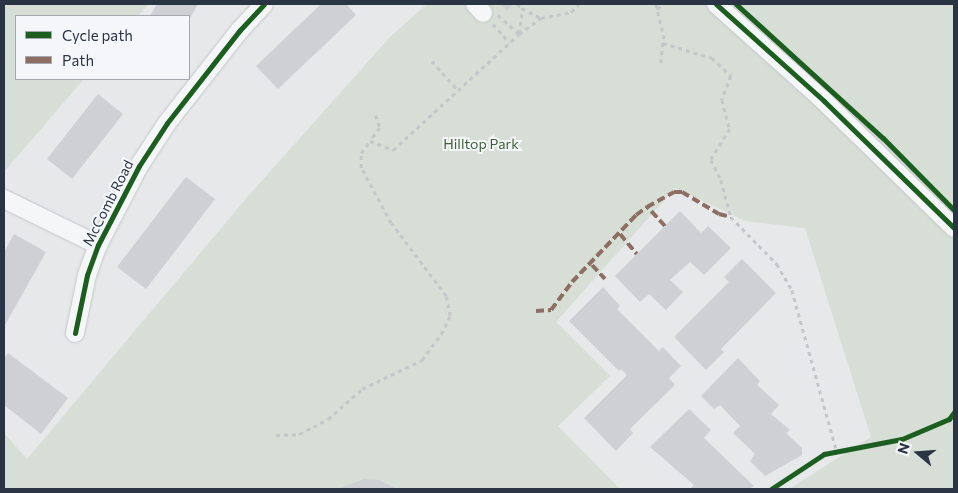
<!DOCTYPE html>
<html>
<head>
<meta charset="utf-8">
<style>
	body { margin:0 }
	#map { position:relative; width:958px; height:493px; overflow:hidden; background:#e6e8ea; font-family:Commissioner,sans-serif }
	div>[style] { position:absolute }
	.green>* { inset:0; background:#d6ded6 }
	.building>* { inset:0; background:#ced0d3 }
	.path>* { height:2.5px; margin-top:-1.25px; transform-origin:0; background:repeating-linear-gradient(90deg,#c5c6ca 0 4px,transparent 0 8px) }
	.roads { filter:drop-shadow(0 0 1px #c4c6c8) drop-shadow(0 0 1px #c4c6c8) }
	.minor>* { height:18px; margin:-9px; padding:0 9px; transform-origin:9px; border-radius:9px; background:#f5f6f7 }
	.quiet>* { height:4px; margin-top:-2px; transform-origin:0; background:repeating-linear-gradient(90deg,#8d6e63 0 8px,transparent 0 12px) }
	.cycleway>* { height:5px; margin:-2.5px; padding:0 2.5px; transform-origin:2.5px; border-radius:2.5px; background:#1b5e20 }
	span { translate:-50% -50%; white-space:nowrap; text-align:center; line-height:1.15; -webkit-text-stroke:4px #f4f6f9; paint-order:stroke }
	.park-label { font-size:14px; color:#3f6138 }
	.street-label { font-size:14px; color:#2b3445 }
	.frame { position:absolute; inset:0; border:5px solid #2b3445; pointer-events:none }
	.legend { position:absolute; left:15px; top:15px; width:175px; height:65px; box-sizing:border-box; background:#f4f6f9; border:1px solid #a4a8b1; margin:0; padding:6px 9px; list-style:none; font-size:15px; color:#2b3445 }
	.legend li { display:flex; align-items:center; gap:10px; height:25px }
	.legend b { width:25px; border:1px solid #a4a8b1 }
	.north { position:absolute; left:893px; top:428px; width:50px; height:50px; -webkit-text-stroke:4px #f4f6f9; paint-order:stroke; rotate:288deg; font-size:14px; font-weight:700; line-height:20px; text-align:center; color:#2b3445 }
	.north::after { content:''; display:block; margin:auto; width:18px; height:22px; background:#2b3445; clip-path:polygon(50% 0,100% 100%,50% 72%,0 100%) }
</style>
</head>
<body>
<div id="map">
	<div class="green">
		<div style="clip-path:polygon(4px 4px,149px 4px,138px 16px,16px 16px,16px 79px,84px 79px,4px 172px)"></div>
		<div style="clip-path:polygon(427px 4px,718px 4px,733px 15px,734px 4px,954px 4px,954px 489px,789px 489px,871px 437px,805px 228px,746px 221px,675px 188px,556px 322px,610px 376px,558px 426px,620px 489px,4px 489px,4px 433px,27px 459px,249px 195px,390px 37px)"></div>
	</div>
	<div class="building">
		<div style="clip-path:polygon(157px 4px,198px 4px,189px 20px,189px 16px,150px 16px)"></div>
		<div style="clip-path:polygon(321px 4px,346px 4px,356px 15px,278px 89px,256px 66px)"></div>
		<div style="clip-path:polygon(501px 4px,514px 4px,507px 11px)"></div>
		<div style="clip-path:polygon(98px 94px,123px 114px,72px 179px,47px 159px)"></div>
		<div style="clip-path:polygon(186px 177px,215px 199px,146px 289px,117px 267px)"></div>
		<div style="clip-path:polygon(680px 211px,701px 233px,708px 226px,731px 248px,704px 275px,690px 262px,670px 280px,683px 292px,666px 310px,649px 294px,640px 302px,615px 276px)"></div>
		<div style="clip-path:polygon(14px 234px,46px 252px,4px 327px,4px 252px)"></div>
		<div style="clip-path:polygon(742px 259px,776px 293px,721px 349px,724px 352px,706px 370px,674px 337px,729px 282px,724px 277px)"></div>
		<div style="clip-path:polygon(603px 287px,620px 306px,617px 309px,659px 351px,663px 347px,681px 366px,669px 378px,675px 385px,630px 429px,633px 433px,616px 451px,584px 418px,627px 375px,621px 369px,619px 371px,569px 321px)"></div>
		<div style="clip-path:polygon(8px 353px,68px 398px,41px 434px,4px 405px,4px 358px)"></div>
		<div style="clip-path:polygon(738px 358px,760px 381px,757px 385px,779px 405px,771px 414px,790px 430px,786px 433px,802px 448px,802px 455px,765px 476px,750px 461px,755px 454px,733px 433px,740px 426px,720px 405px,714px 409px,701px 396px)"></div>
		<div style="clip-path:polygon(689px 409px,711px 430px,704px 438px,754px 486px,749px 489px,690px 489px,694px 485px,650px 447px)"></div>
		<div style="clip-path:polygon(364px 479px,379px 480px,397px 489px,338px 489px)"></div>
	</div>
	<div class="path">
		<div style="left:517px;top:4px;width:6px;rotate:39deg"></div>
		<div style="left:656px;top:4px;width:32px;rotate:76deg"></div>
		<div style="left:664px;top:35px;width:30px;rotate:96deg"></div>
		<div style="left:657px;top:9px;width:8px;rotate:-40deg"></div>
		<div style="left:498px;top:15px;width:28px;rotate:42deg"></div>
		<div style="left:519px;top:34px;width:27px;rotate:-36deg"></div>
		<div style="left:493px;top:24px;width:25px;rotate:48deg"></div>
		<div style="left:663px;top:43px;width:51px;rotate:17deg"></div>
		<div style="left:712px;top:58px;width:26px;rotate:43deg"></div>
		<div style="left:731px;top:76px;width:26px;rotate:111deg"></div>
		<div style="left:722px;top:100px;width:30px;rotate:75deg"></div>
		<div style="left:730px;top:129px;width:36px;rotate:122deg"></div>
		<div style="left:711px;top:160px;width:22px;rotate:63deg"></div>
		<div style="left:721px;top:180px;width:38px;rotate:75deg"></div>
		<div style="left:731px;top:217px;width:66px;rotate:45.6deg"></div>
		<div style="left:777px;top:264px;width:30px;rotate:60deg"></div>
		<div style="left:792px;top:290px;width:168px;rotate:74.5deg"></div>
		<div style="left:432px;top:61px;width:39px;rotate:48deg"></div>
		<div style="left:376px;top:115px;width:14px;rotate:73deg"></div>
		<div style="left:380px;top:128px;width:16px;rotate:128deg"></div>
		<div style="left:370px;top:141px;width:25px;rotate:21deg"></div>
		<div style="left:393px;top:150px;width:171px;rotate:-42.6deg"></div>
		<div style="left:519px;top:34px;width:26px;rotate:-83deg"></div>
		<div style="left:522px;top:8px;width:21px;rotate:28deg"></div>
		<div style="left:541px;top:18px;width:31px;rotate:-11deg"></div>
		<div style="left:571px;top:12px;width:11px;rotate:-45deg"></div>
		<div style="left:276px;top:435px;width:23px;rotate:-2deg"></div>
		<div style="left:299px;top:434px;width:33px;rotate:-27deg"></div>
		<div style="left:328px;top:419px;width:45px;rotate:-41.4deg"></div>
		<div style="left:362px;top:389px;width:67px;rotate:-25.8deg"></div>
		<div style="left:422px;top:360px;width:32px;rotate:-54deg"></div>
		<div style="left:441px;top:334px;width:20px;rotate:-63deg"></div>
		<div style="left:450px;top:316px;width:20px;rotate:-101deg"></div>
		<div style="left:446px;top:296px;width:91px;rotate:-127deg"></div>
		<div style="left:391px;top:223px;width:63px;rotate:-118.6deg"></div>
		<div style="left:361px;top:168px;width:15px;rotate:-90deg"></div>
		<div style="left:361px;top:153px;width:15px;rotate:-53deg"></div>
	</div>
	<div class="roads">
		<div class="minor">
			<div style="left:475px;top:4px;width:12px;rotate:48deg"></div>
			<div style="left:716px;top:4px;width:145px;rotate:41.9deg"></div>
			<div style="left:824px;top:101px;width:182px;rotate:44.3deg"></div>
			<div style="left:4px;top:199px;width:105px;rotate:26.1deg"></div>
			<div style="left:75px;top:333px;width:59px;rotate:-78.3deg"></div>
			<div style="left:87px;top:275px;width:32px;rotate:-70deg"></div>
			<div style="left:98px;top:245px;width:89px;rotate:-62.6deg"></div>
			<div style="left:139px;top:166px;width:51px;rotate:-56.9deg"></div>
			<div style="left:167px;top:123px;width:118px;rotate:-51.9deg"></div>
			<div style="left:240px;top:30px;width:35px;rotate:-47deg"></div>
		</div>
	</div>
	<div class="quiet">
		<div style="left:665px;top:226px;width:26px;rotate:-133deg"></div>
		<div style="left:647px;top:207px;width:31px;rotate:-29deg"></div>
		<div style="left:674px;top:192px;width:8px"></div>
		<div style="left:682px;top:192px;width:43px;rotate:30.7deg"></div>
		<div style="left:719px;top:214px;width:12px;rotate:14deg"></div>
		<div style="left:620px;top:234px;width:26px;rotate:50deg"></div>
		<div style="left:592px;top:265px;width:19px;rotate:47deg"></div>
		<div style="left:536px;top:311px;width:15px;rotate:-4deg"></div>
		<div style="left:551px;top:310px;width:35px;rotate:-53deg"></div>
		<div style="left:572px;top:282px;width:93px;rotate:-46.3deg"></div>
		<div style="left:636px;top:215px;width:14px;rotate:-36deg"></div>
	</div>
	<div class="cycleway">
		<div style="left:716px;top:4px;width:145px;rotate:41.9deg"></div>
		<div style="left:824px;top:101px;width:182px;rotate:44.3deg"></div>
		<div style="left:736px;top:4px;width:199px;rotate:42.4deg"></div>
		<div style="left:883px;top:138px;width:101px;rotate:45.4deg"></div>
		<div style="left:75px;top:333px;width:59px;rotate:-78.3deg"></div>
		<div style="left:87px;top:275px;width:32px;rotate:-70deg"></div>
		<div style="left:98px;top:245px;width:89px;rotate:-62.6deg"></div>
		<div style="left:139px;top:166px;width:51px;rotate:-56.9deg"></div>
		<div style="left:167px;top:123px;width:118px;rotate:-51.9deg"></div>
		<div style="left:240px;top:30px;width:35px;rotate:-47deg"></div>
		<div style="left:771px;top:489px;width:64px;rotate:-33.4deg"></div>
		<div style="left:824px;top:454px;width:79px;rotate:-10.9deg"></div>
		<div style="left:902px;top:439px;width:51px;rotate:-23.1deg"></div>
		<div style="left:949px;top:419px;width:9px;rotate:-54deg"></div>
	</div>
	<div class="park-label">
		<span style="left:481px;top:144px">Hilltop Park</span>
	</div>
	<div class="street-label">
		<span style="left:108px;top:203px;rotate:-63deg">McComb Road</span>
	</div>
	<div class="frame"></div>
	<ul class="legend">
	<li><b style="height:6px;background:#1b5e20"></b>Cycle path</li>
	<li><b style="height:6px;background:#8d6e63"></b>Path</li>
	</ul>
	<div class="north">N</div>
</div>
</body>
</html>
